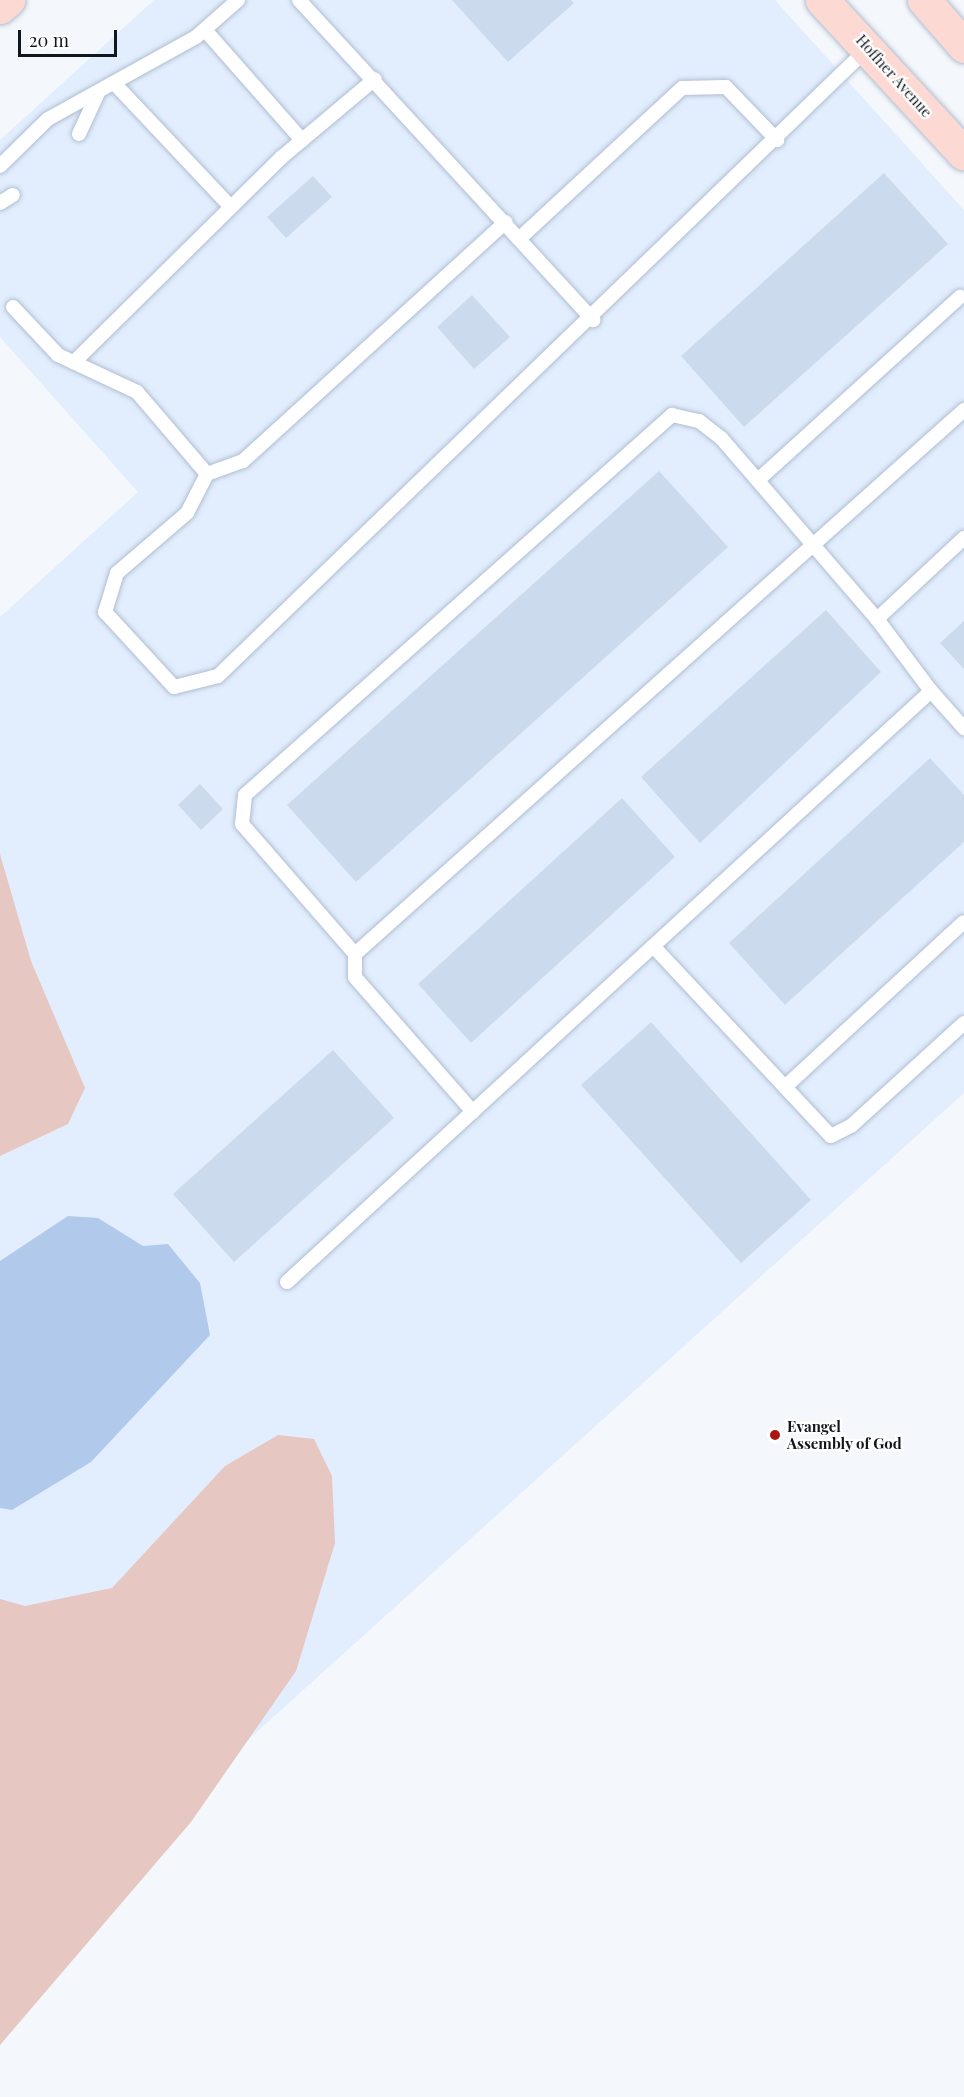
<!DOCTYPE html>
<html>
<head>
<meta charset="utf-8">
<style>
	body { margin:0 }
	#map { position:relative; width:964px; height:2097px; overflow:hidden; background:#f4f7fb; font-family:"Playfair Display",serif }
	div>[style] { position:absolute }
	.built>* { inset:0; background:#e2eefe }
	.green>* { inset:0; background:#e6c7c1 }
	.water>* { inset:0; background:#b1caeb }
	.building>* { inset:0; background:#cbdaed }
	.roads { filter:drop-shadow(0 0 2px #b0bed1) drop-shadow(0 0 2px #b0bed1) }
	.service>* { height:14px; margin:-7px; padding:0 7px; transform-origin:7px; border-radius:7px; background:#fff }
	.primary>* { height:33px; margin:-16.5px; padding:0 16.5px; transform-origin:16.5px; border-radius:16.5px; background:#fcd9d3 }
	.dots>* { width:16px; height:16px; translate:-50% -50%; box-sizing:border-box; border:3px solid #fff; border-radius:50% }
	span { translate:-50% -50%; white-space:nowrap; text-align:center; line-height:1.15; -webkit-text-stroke:4.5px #fff; paint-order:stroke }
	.street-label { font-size:15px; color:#12171d }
	.poi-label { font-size:15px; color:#12171d; font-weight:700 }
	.left { translate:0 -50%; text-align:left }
	.scale { position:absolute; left:18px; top:30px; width:99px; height:27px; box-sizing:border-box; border:3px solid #12171d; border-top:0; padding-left:8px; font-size:18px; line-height:21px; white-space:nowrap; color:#12171d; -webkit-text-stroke:4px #fff; paint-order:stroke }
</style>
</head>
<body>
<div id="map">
	<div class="built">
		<div style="clip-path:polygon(154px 0,775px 0,964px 210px,964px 1093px,0 1964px,0 617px,138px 492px,0 337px,0 140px)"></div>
	</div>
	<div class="green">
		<div style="clip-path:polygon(0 854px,31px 961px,85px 1088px,68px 1124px,0 1156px)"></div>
		<div style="clip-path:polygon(278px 1435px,314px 1439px,332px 1476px,335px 1543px,296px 1671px,191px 1822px,0 2045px,0 1599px,25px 1606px,112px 1588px,225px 1466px)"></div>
	</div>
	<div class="water">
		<div style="clip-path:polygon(68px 1216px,98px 1218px,143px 1246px,168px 1244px,200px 1283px,210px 1335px,91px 1462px,12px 1510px,0 1508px,0 1261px)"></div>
	</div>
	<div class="building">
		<div style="clip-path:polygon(452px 0,571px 0,574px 3px,508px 62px)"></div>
		<div style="clip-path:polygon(884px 173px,948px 244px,744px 427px,681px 356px)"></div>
		<div style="clip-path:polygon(313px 176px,332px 197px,286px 238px,267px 217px)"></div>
		<div style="clip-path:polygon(472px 295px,510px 337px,474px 369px,437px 327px)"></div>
		<div style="clip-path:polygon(659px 471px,728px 547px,356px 882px,287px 805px)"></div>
		<div style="clip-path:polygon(826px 610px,881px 672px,700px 843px,641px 777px)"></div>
		<div style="clip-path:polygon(964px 621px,964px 669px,940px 643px)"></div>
		<div style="clip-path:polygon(930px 758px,964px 795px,964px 842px,785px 1005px,729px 943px)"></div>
		<div style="clip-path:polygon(200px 784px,223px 809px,201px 830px,178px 805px)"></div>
		<div style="clip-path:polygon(622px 798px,675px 857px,471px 1043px,418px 984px)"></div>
		<div style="clip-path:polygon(651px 1022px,811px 1200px,741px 1263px,581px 1085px)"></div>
		<div style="clip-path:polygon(333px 1050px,394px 1118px,234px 1262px,173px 1194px)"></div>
	</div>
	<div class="roads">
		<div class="service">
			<div style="left:299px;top:0;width:435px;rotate:47.4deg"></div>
			<div style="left:205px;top:30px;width:147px;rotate:48.6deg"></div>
			<div style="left:114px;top:83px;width:170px;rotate:46.7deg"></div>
			<div style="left:79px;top:134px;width:47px;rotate:-65.1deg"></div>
			<div style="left:0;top:166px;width:67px;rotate:-44.4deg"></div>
			<div style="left:48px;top:119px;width:169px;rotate:-29deg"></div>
			<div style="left:196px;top:37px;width:56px;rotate:-41.4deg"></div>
			<div style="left:0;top:203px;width:15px;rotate:-32deg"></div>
			<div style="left:520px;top:238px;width:221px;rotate:-42.8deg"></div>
			<div style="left:682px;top:88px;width:44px;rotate:-1.3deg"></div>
			<div style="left:726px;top:87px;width:74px;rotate:46.1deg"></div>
			<div style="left:13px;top:307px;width:66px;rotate:46.8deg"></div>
			<div style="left:58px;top:355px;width:87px;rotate:25.1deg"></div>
			<div style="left:137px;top:392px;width:108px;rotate:49.5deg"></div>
			<div style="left:207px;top:474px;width:44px;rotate:117.1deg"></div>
			<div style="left:187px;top:513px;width:92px;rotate:139.4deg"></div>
			<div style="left:117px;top:573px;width:41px;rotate:107.1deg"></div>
			<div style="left:105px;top:612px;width:102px;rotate:47.4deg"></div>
			<div style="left:174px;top:687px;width:45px;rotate:-14deg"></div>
			<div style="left:218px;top:676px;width:902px;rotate:-44.01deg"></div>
			<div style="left:74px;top:362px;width:292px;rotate:-44.6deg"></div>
			<div style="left:282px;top:157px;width:121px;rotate:-40deg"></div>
			<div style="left:207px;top:474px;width:38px;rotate:-20deg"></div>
			<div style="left:243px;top:461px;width:355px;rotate:-42.3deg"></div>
			<div style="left:758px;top:480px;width:273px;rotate:-42.2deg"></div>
			<div style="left:931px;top:691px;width:50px;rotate:48.3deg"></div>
			<div style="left:653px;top:946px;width:260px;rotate:46.9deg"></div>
			<div style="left:831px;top:1136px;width:22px;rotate:-27deg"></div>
			<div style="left:851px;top:1126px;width:153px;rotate:-42.3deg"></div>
			<div style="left:355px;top:954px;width:172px;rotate:-131deg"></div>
			<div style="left:242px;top:824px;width:29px;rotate:-84deg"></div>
			<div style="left:245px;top:795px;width:572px;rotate:-41.67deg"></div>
			<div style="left:672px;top:415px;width:28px;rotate:13deg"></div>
			<div style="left:699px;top:421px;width:29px;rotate:38deg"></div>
			<div style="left:722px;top:439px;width:238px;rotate:49.3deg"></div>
			<div style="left:785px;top:1087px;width:243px;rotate:-42.7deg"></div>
			<div style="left:473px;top:1112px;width:179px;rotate:-131.2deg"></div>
			<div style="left:355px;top:977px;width:23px;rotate:-90deg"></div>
			<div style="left:355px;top:954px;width:817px;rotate:-41.77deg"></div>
			<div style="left:287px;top:1282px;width:874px;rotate:-42.54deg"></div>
			<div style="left:931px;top:691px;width:90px;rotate:-126.9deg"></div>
			<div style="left:877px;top:619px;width:119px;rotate:-43deg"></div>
		</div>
		<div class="primary">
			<div style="left:822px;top:0;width:209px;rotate:47.3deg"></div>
			<div style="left:924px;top:0;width:61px;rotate:49deg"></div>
			<div style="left:0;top:7px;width:11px;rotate:-41deg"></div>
		</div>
	</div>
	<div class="dots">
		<div style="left:775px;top:1435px;background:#a9160d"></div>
	</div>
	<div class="street-label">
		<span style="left:894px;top:76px;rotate:48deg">Hoffner Avenue</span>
	</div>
	<div class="poi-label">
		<span class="left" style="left:787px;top:1435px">Evangel<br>Assembly of God</span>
	</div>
	<div class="scale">20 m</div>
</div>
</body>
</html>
